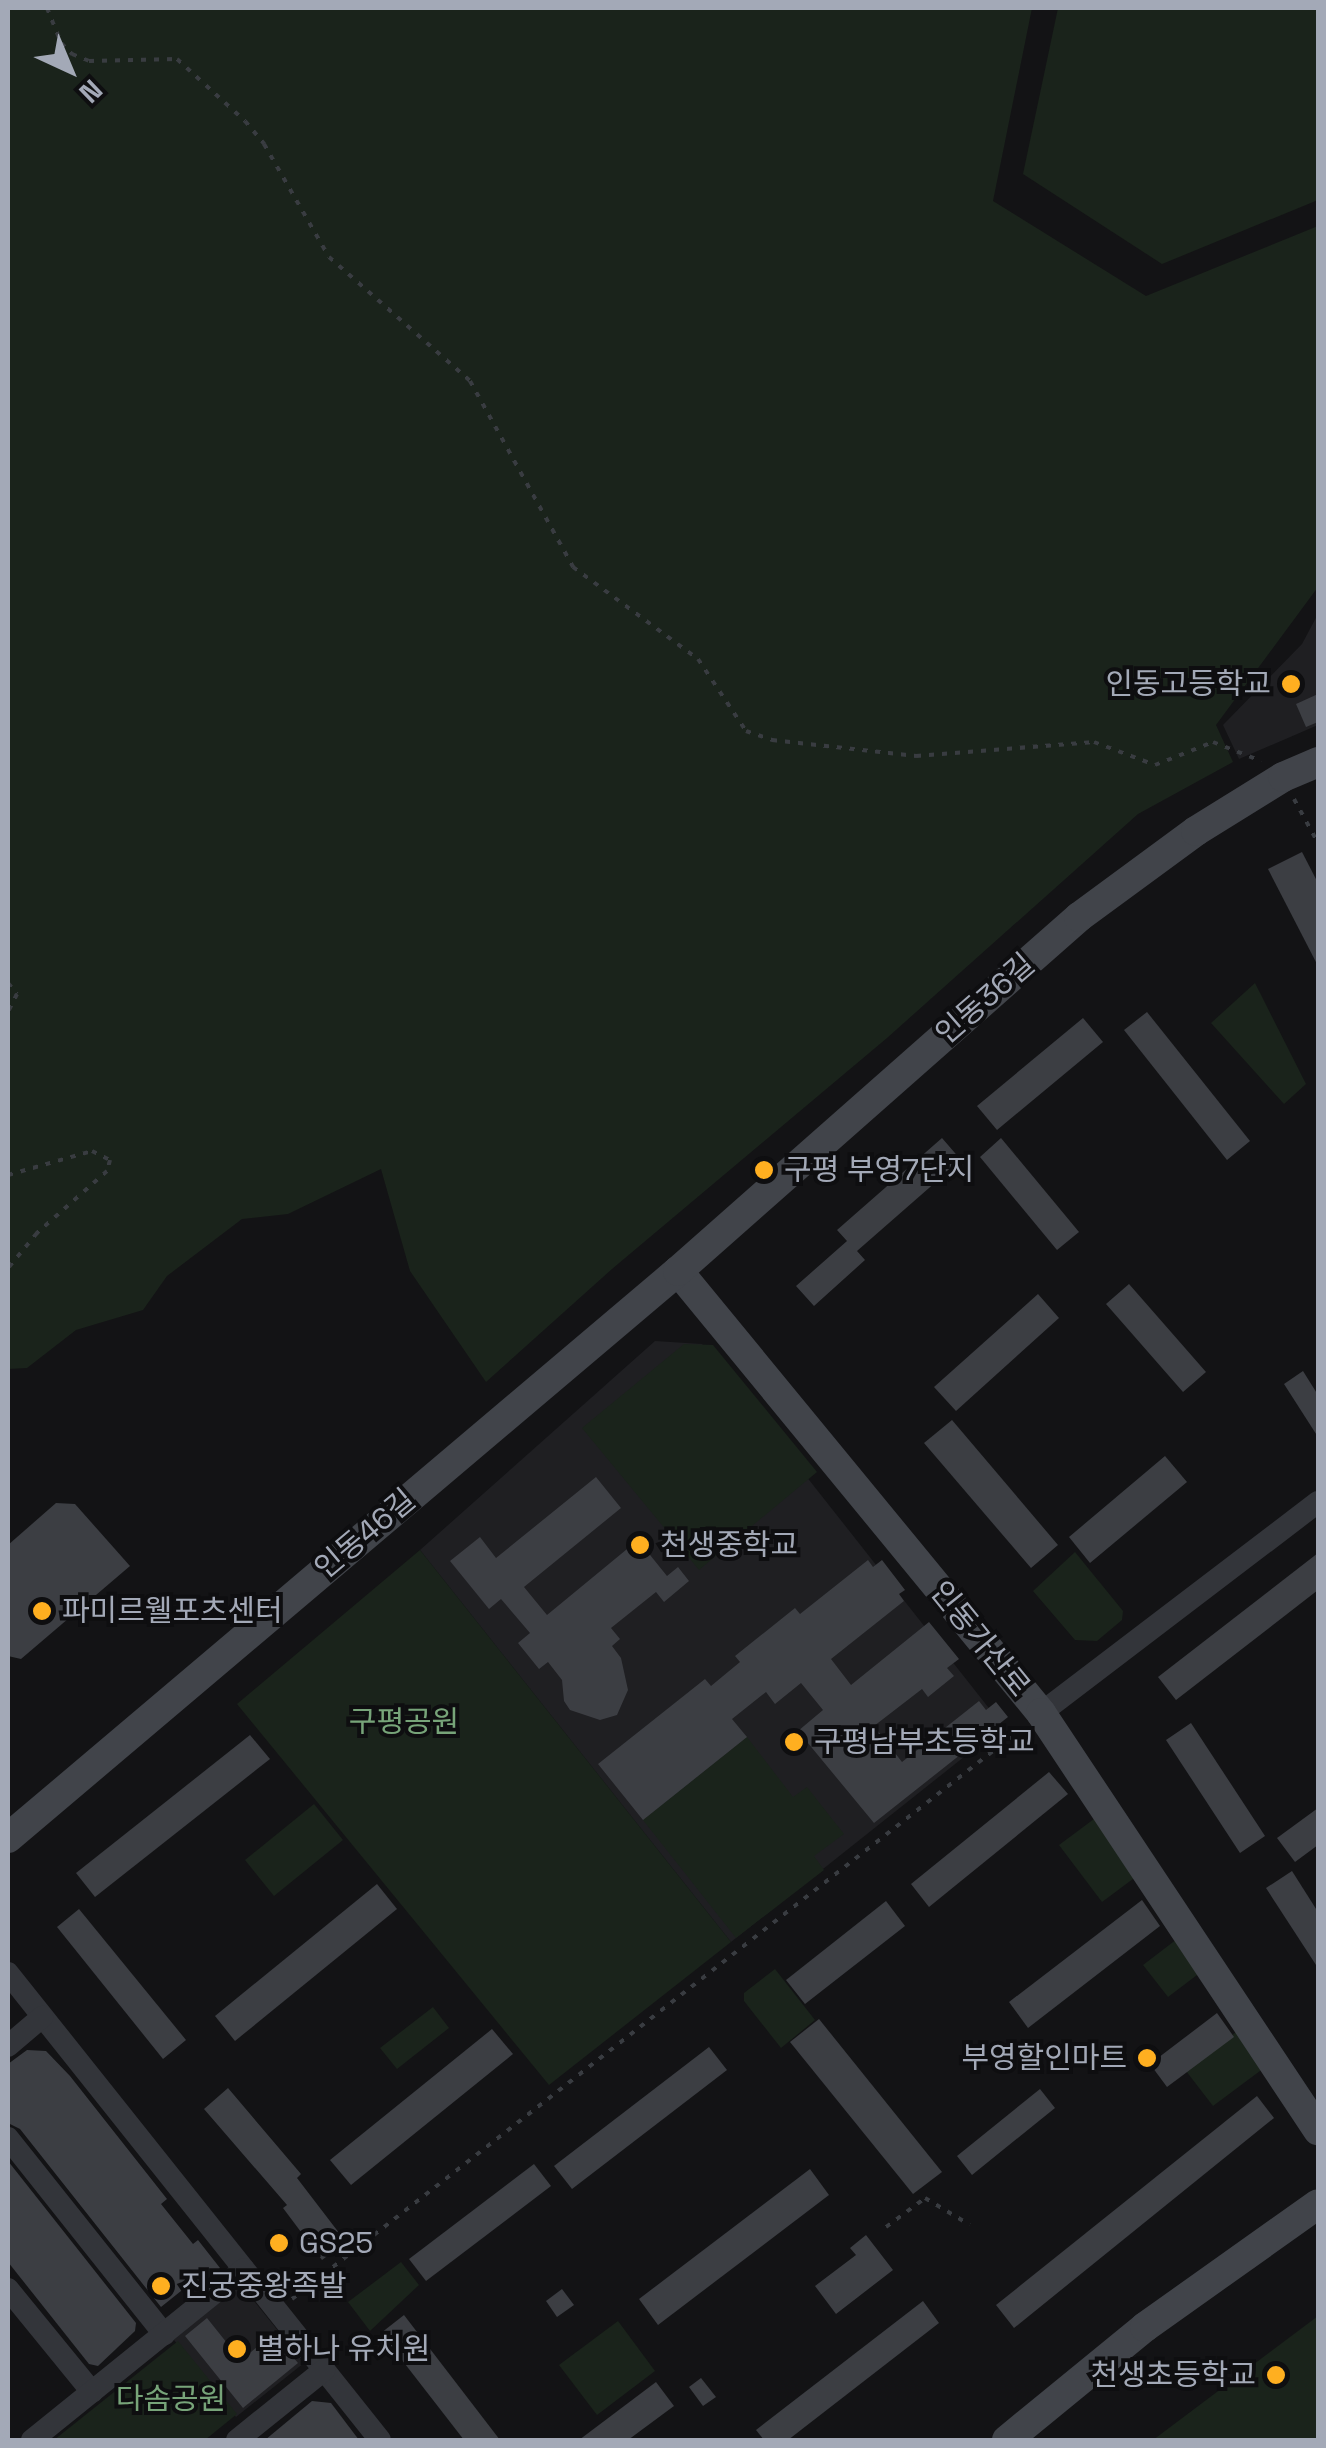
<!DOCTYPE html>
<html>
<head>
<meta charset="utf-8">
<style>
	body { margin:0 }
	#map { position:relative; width:1326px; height:2448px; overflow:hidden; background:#131315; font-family:"Space Grotesk","Noto Sans KR",sans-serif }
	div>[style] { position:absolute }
	.built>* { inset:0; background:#1f1f22 }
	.green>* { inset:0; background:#1a231b }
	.building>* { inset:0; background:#3c3e43 }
	.path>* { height:4px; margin-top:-2px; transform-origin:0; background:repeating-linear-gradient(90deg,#393c41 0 5px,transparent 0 13px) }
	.street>* { height:22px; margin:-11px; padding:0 11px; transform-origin:11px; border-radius:11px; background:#33353a }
	.secondary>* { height:30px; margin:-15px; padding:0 15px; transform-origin:15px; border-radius:15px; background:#41444a }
	.dots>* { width:28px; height:28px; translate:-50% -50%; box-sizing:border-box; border:5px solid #0e0e10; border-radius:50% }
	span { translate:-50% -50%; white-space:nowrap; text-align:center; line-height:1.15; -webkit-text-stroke:8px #0e0e10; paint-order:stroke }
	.poi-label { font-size:30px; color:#a3a9b7 }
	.right { translate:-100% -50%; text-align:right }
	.left { translate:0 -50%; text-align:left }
	.street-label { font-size:30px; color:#a3a9b7 }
	.park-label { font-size:30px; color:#77a479 }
	.frame { position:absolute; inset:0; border:10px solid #a3a9b7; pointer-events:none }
	.north { position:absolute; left:20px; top:20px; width:100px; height:100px; -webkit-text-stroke:8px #0e0e10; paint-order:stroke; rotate:136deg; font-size:28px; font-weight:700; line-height:40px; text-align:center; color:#a3a9b7 }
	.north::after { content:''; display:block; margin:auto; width:35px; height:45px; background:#a3a9b7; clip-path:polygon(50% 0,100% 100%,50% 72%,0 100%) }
</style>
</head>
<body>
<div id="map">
	<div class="built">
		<div style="clip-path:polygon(1318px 614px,1318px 725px,1239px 759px,1223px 725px,1302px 644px)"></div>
		<div style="clip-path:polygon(655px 1341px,702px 1344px,1003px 1726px,731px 1942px,420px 1550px)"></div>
		<div style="clip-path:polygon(237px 2280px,304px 2363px,236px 2417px,170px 2335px)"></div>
	</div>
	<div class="green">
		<div style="clip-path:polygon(8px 8px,1032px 8px,993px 201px,1146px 296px,1318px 226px,1318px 587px,1216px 725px,1233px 762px,1138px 814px,887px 1038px,612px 1269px,486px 1382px,410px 1271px,381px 1169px,288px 1214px,242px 1219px,167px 1276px,143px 1310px,76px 1330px,27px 1368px,8px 1369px)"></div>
		<div style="clip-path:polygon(1058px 8px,1318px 8px,1318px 200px,1162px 264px,1023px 174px)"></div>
		<div style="clip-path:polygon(1255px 983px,1306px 1084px,1284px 1104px,1211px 1023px)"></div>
		<div style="clip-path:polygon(684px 1344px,713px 1345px,817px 1472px,699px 1570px,582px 1428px)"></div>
		<div style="clip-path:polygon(420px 1550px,731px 1942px,549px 2085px,237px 1704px)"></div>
		<div style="clip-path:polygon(1075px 1552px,1123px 1611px,1122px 1620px,1097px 1641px,1075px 1640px,1033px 1591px)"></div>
		<div style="clip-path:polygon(747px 1737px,793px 1797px,807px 1787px,844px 1834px,814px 1856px,824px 1870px,736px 1938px,643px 1820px)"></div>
		<div style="clip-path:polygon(314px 1804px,343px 1840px,274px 1896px,245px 1860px)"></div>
		<div style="clip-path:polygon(1098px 1816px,1141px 1873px,1102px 1902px,1059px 1845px)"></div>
		<div style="clip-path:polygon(1181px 1936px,1205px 1969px,1168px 1997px,1143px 1965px)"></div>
		<div style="clip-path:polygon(775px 1969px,815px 2020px,781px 2048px,744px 2001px,744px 1993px)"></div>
		<div style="clip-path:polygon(433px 2007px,449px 2028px,397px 2069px,380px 2048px)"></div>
		<div style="clip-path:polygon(1236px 2032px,1264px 2068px,1213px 2106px,1186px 2071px)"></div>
		<div style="clip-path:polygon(401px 2262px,419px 2285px,370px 2331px,348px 2302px)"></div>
		<div style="clip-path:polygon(1318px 2316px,1318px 2440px,1153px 2440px)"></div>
		<div style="clip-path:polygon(618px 2321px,655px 2371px,597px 2415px,559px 2365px)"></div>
		<div style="clip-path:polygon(178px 2341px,237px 2414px,205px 2440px,54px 2440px)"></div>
	</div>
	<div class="building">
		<div style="clip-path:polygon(1318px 694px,1318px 722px,1306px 727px,1296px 704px)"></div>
		<div style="clip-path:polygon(1302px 852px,1318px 883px,1318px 966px,1268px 869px)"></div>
		<div style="clip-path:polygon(1147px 1012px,1250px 1141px,1227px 1160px,1124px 1030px)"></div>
		<div style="clip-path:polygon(1083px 1018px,1103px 1042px,997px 1130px,977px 1106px)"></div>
		<div style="clip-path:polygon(942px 1138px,961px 1160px,857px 1251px,865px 1260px,814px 1306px,796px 1286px,847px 1241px,837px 1230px)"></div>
		<div style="clip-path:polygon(1001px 1138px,1079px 1232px,1057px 1250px,980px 1157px)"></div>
		<div style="clip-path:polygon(1129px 1284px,1206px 1372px,1183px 1392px,1106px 1304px)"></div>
		<div style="clip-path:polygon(1038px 1294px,1059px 1318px,956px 1411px,934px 1387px)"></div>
		<div style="clip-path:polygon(1303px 1371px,1318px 1395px,1318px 1437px,1284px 1384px)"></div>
		<div style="clip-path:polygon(952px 1420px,1058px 1545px,1031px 1568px,924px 1443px)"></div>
		<div style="clip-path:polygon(1165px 1456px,1187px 1482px,1090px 1563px,1069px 1537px)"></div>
		<div style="clip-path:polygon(596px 1477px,621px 1508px,524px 1587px,547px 1615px,638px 1540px,667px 1576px,678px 1567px,689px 1581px,664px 1602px,656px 1592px,611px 1628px,620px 1639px,612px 1646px,621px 1658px,628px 1690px,617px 1715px,600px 1720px,570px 1710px,564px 1701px,562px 1680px,548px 1662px,539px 1669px,518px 1643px,530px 1633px,501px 1599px,489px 1609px,450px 1561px,480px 1537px,496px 1558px)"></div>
		<div style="clip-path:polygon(56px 1503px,75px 1504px,130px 1566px,21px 1659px,8px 1656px,8px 1545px)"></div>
		<div style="clip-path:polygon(1318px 1553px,1318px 1590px,1176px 1700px,1158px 1677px)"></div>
		<div style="clip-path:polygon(868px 1560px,873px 1567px,882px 1560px,905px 1590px,899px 1594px,904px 1601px,831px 1659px,851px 1685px,929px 1622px,959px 1659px,947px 1668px,954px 1676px,928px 1697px,922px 1689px,874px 1726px,902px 1762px,979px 1701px,986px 1710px,996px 1702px,1008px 1717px,874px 1823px,798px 1731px,823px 1710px,801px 1683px,775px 1704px,766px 1692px,732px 1719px,747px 1737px,643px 1820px,598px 1764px,705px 1679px,711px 1686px,740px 1662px,735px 1656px,795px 1608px,800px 1614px)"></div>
		<div style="clip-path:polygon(1191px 1723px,1265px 1836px,1240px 1853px,1166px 1740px)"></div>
		<div style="clip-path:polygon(250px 1735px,270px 1759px,95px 1897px,76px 1873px)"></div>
		<div style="clip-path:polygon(1049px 1772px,1068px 1794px,929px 1907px,911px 1884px)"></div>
		<div style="clip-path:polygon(1318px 1808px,1318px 1845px,1295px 1862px,1277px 1838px)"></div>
		<div style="clip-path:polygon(1292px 1871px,1318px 1912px,1318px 1968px,1266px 1888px)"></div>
		<div style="clip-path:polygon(377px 1884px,397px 1909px,235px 2041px,215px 2016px)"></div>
		<div style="clip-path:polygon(1142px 1900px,1160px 1926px,1028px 2028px,1009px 2002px)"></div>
		<div style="clip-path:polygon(886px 1901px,905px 1926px,805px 2004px,786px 1980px)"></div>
		<div style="clip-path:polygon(79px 1909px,186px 2040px,163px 2059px,57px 1927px)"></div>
		<div style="clip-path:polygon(1217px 2013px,1234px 2037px,1167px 2087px,1150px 2064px)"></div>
		<div style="clip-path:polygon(819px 2019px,942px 2172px,913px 2194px,790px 2042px)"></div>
		<div style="clip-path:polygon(492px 2029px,513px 2054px,351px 2185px,330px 2160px)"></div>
		<div style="clip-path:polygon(709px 2047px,727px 2070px,572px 2189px,554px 2166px)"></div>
		<div style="clip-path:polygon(27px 2050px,46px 2051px,70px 2076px,167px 2199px,161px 2204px,193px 2244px,198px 2240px,220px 2268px,196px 2289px,191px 2283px,161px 2307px,20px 2129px,8px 2123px,8px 2064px)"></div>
		<div style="clip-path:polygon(228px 2088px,301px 2174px,297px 2178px,346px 2242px,322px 2260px,283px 2208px,287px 2205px,204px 2109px)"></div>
		<div style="clip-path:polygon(1040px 2089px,1055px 2108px,972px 2175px,957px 2156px)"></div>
		<div style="clip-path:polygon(1257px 2096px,1274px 2118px,1014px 2328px,996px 2305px)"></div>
		<div style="clip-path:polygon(8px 2161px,136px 2323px,135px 2331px,98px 2366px,89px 2364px,8px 2262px)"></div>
		<div style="clip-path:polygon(534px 2164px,551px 2186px,426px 2281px,409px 2259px)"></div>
		<div style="clip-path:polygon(810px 2169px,829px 2195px,658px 2325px,639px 2299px)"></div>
		<div style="clip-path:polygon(866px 2235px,893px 2270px,836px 2314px,815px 2286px,856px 2255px,850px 2248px)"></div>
		<div style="clip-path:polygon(562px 2289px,574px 2305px,557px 2317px,546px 2301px)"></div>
		<div style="clip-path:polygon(923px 2301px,939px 2323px,788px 2440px,764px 2440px,756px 2430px)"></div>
		<div style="clip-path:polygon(404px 2315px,500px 2440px,464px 2440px,381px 2333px)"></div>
		<div style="clip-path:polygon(207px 2318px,227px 2343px,237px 2335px,251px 2352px,257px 2347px,266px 2357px,282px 2344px,298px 2363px,243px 2408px,185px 2336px)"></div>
		<div style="clip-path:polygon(701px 2378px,716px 2397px,703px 2406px,689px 2387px)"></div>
		<div style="clip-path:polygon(656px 2382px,674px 2406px,628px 2440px,579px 2440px)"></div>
		<div style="clip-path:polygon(312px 2401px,331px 2403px,359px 2440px,265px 2440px)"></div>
	</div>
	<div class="path">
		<div style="left:47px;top:8px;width:38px;rotate:68deg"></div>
		<div style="left:61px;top:43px;width:16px;rotate:45deg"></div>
		<div style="left:72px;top:54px;width:18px;rotate:22deg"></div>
		<div style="left:89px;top:61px;width:88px;rotate:-1.3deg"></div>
		<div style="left:177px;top:59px;width:92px;rotate:42.4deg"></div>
		<div style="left:245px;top:121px;width:30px;rotate:50deg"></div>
		<div style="left:264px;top:144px;width:130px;rotate:60.1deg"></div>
		<div style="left:329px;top:257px;width:188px;rotate:41.3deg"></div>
		<div style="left:470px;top:381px;width:213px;rotate:61deg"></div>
		<div style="left:573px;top:567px;width:155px;rotate:36.4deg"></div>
		<div style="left:698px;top:659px;width:87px;rotate:56.3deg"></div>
		<div style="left:746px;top:731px;width:28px;rotate:19deg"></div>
		<div style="left:772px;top:740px;width:145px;rotate:6.3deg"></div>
		<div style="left:916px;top:756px;width:179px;rotate:-4.5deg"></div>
		<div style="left:1094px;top:742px;width:65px;rotate:20.7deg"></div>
		<div style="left:1155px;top:765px;width:62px;rotate:-21.6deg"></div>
		<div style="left:1213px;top:742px;width:52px;rotate:21.6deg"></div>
		<div style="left:1294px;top:799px;width:50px;rotate:61.4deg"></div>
		<div style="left:8px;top:983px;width:14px;rotate:51deg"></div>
		<div style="left:17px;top:994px;width:20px;rotate:117deg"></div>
		<div style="left:8px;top:1175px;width:87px;rotate:-15.9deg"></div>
		<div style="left:92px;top:1151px;width:20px;rotate:27deg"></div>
		<div style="left:110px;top:1160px;width:11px;rotate:105deg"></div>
		<div style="left:107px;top:1171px;width:94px;rotate:138.5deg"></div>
		<div style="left:37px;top:1233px;width:45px;rotate:129.6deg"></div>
		<div style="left:886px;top:2227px;width:49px;rotate:-36.6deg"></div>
		<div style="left:925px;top:2198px;width:52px;rotate:31deg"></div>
		<div style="left:292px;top:2299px;width:925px;rotate:-38.02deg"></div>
	</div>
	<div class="street">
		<div style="left:1041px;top:1713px;width:348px;rotate:-37.3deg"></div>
		<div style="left:8px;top:1973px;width:597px;rotate:51.46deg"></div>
		<div style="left:8px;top:2046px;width:45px;rotate:-40.5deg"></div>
		<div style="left:8px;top:2138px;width:251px;rotate:51.5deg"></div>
		<div style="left:8px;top:2289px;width:133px;rotate:50.8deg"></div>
		<div style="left:32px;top:2440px;width:272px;rotate:-38.9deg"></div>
		<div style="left:237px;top:2440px;width:112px;rotate:-38.8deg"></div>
	</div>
	<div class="secondary">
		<div style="left:678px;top:1271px;width:572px;rotate:50.6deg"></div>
		<div style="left:1041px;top:1713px;width:501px;rotate:56.41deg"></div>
		<div style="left:8px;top:1838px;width:878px;rotate:-40.24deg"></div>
		<div style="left:678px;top:1271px;width:535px;rotate:-41.44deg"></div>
		<div style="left:1079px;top:917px;width:145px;rotate:-36.3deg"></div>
		<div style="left:1196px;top:831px;width:102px;rotate:-31.8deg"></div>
		<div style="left:1283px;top:777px;width:38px;rotate:-23deg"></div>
		<div style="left:1007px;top:2440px;width:178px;rotate:-39.3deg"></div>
		<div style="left:1145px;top:2327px;width:212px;rotate:-35.4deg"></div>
	</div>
	<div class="dots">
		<div style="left:1291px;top:684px;background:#ffaf20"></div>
		<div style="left:764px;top:1170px;background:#ffaf20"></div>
		<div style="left:640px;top:1545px;background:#ffaf20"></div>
		<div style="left:42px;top:1611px;background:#ffaf20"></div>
		<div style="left:794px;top:1742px;background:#ffaf20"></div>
		<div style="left:1147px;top:2058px;background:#ffaf20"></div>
		<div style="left:279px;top:2243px;background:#ffaf20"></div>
		<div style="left:161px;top:2286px;background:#ffaf20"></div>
		<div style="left:237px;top:2349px;background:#ffaf20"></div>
		<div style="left:1276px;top:2375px;background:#ffaf20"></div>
	</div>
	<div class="poi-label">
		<span class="right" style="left:1271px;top:684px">인동고등학교</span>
		<span class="left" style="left:784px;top:1170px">구평 부영7단지</span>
		<span class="left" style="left:660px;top:1545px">천생중학교</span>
		<span class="left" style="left:62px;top:1611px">파미르웰포츠센터</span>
		<span class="left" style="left:814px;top:1742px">구평남부초등학교</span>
		<span class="right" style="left:1127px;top:2058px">부영할인마트</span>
		<span class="left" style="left:299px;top:2243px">GS25</span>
		<span class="left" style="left:181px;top:2286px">진궁중왕족발</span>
		<span class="left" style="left:257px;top:2349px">별하나 유치원</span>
		<span class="right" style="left:1256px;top:2375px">천생초등학교</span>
	</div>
	<div class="street-label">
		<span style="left:985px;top:999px;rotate:-41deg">인동36길</span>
		<span style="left:365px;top:1534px;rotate:-40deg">인동46길</span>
		<span style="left:980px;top:1639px;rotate:51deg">인동가산로</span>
	</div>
	<div class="park-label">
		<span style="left:404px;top:1722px">구평공원</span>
		<span style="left:171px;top:2399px">다솜공원</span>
	</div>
	<div class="frame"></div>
	<div class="north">N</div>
</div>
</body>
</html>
